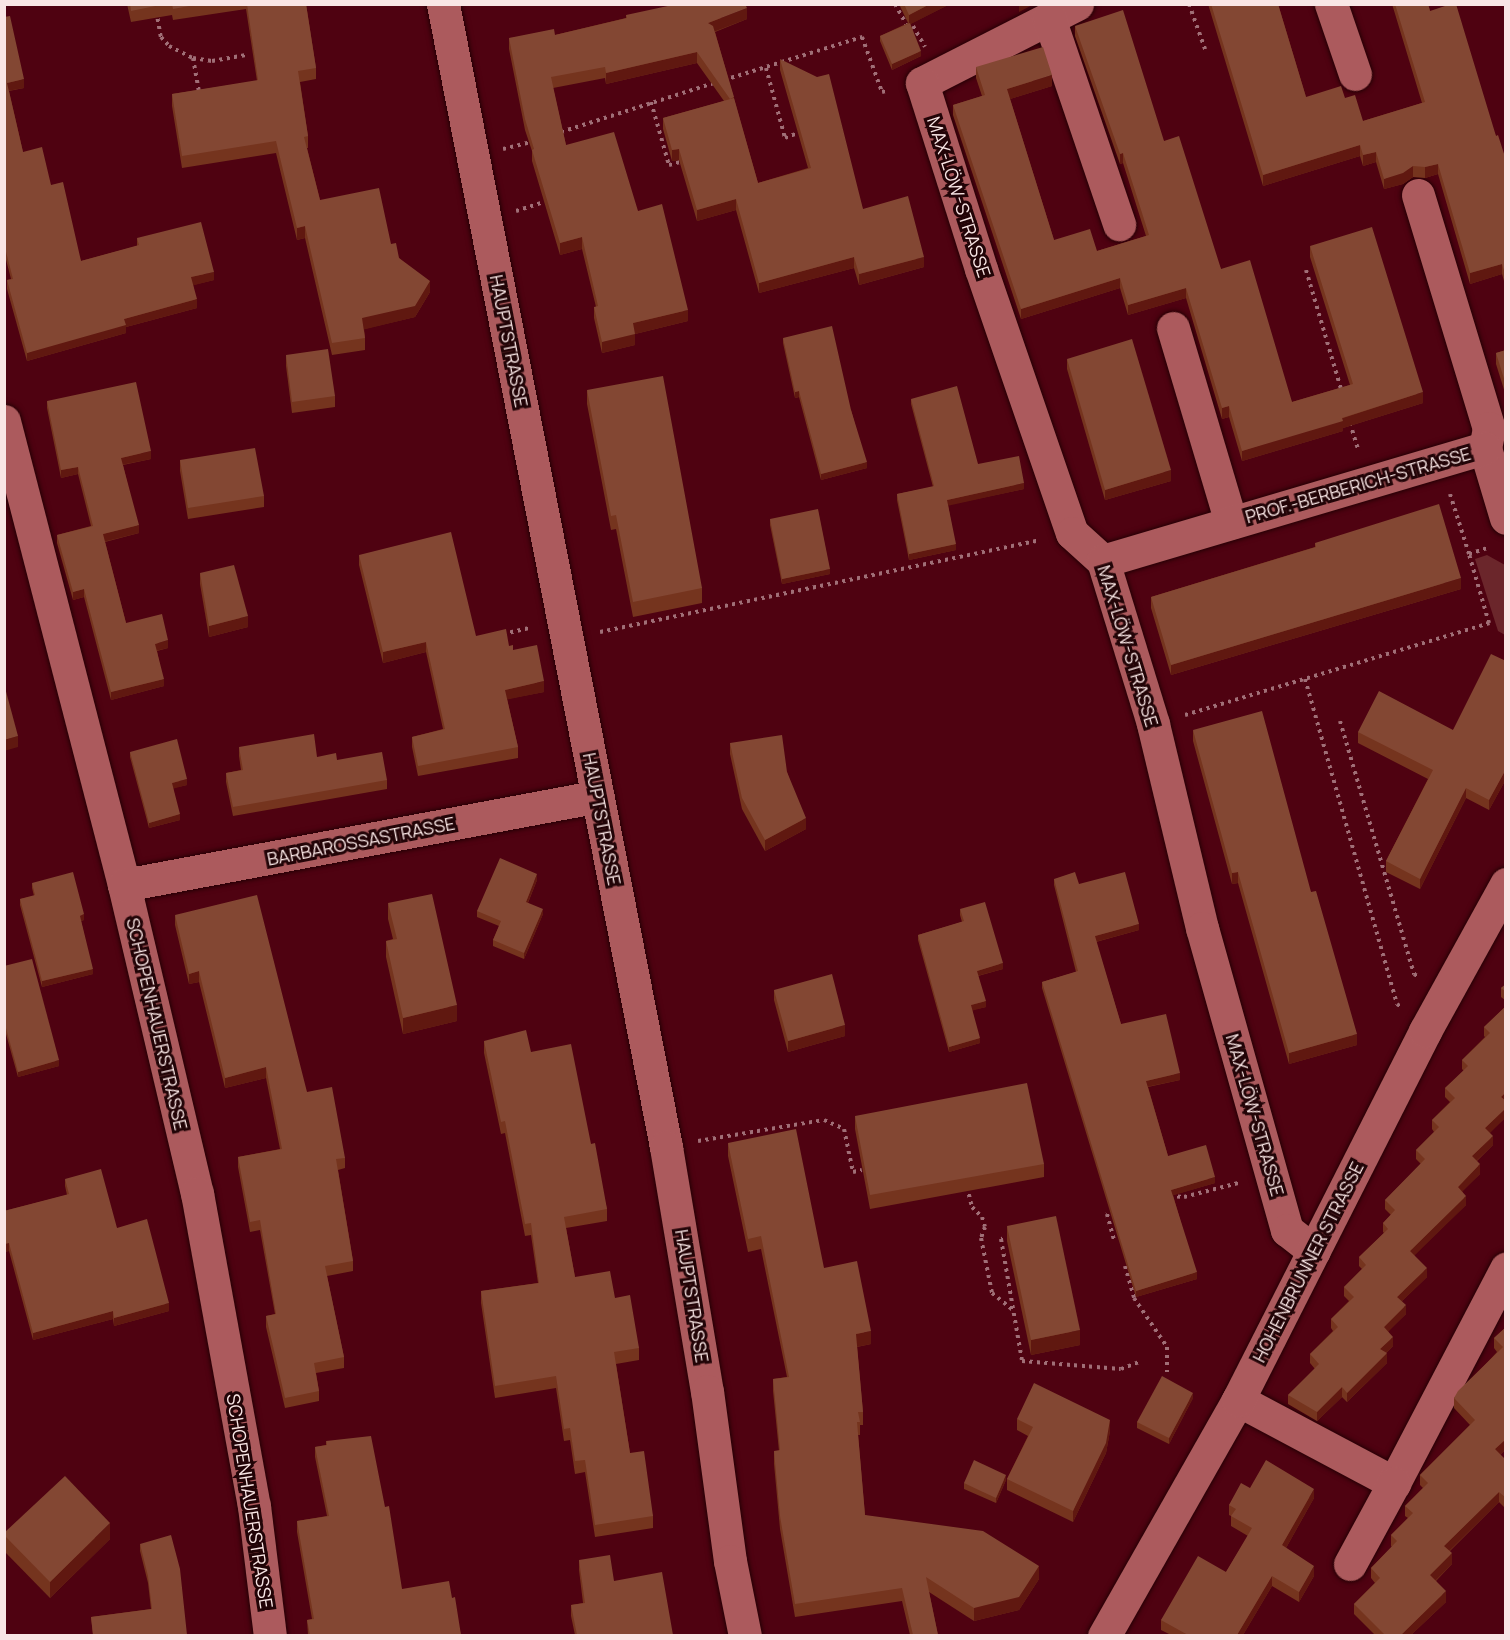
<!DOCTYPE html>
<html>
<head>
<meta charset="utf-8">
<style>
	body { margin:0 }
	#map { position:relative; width:1510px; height:1640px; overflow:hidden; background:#4f0211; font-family:Manrope,sans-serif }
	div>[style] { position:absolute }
	.green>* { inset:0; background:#6b262b }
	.path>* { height:4px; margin-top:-2px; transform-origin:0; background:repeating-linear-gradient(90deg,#a06f77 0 3px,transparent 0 7.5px) }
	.roads { filter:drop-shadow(0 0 2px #250105) drop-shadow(0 0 2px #250105) }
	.minor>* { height:33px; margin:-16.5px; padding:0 16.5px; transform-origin:16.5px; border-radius:16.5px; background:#ac5a5d }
	.wall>* { inset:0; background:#75341e }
	.shaded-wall>* { inset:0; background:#601810 }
	.building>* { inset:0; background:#834733 }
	span { translate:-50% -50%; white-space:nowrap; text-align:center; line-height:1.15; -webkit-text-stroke:6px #220407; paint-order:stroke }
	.street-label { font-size:18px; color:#f9e6e5 }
	.frame { position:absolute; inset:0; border:6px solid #f9e6e5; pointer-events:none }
</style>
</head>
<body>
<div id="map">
	<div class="green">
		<div style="clip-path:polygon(1487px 555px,1505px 565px,1505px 635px,1498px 631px,1475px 559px)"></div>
	</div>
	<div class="path">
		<div style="left:155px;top:4px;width:34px;rotate:80deg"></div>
		<div style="left:161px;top:37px;width:12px;rotate:48deg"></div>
		<div style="left:169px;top:46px;width:27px;rotate:27deg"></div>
		<div style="left:193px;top:58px;width:19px;rotate:9deg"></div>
		<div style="left:212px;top:61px;width:36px;rotate:-10deg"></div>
		<div style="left:895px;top:4px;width:25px;rotate:61deg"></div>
		<div style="left:907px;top:26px;width:6px"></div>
		<div style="left:913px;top:26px;width:24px;rotate:60deg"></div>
		<div style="left:1189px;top:4px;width:48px;rotate:70.4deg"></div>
		<div style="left:193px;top:58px;width:35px;rotate:80deg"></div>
		<div style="left:766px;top:68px;width:73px;rotate:74.8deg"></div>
		<div style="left:785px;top:138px;width:14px;rotate:-21deg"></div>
		<div style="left:724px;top:80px;width:145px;rotate:-17.3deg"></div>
		<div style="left:862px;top:37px;width:59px;rotate:70deg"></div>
		<div style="left:882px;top:92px;width:7px;rotate:-16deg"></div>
		<div style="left:651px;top:102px;width:66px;rotate:74.1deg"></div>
		<div style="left:669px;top:165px;width:11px;rotate:-15deg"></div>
		<div style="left:561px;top:132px;width:161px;rotate:-17.8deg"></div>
		<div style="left:503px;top:149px;width:32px;rotate:-14deg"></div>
		<div style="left:516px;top:211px;width:29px;rotate:-18deg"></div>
		<div style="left:1306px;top:270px;width:127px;rotate:73.6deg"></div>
		<div style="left:1350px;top:423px;width:28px;rotate:73deg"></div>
		<div style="left:1450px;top:494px;width:63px;rotate:72.4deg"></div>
		<div style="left:1469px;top:554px;width:22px;rotate:-18deg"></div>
		<div style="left:600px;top:632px;width:449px;rotate:-11.8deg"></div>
		<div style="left:503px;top:634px;width:28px;rotate:-13deg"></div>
		<div style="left:1305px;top:679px;width:338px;rotate:74.2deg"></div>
		<div style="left:1397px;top:1004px;width:5px;rotate:37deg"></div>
		<div style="left:1185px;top:715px;width:318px;rotate:-16.8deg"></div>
		<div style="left:1489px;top:623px;width:72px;rotate:-106.2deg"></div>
		<div style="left:1340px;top:721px;width:264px;rotate:73.7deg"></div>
		<div style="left:1414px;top:974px;width:6px;rotate:31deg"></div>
		<div style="left:698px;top:1141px;width:128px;rotate:-9.5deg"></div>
		<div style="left:824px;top:1120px;width:22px;rotate:24deg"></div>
		<div style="left:844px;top:1129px;width:44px;rotate:78.2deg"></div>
		<div style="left:853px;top:1172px;width:9px;rotate:-13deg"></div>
		<div style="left:967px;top:1187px;width:21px;rotate:76deg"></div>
		<div style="left:972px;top:1207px;width:14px;rotate:45deg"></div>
		<div style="left:982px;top:1217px;width:10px;rotate:73deg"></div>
		<div style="left:985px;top:1227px;width:12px;rotate:110deg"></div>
		<div style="left:981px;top:1238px;width:56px;rotate:78.7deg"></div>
		<div style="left:992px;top:1293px;width:26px;rotate:39deg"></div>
		<div style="left:1170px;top:1196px;width:14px;rotate:4deg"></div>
		<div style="left:1184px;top:1197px;width:56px;rotate:-14.5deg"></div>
		<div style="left:1113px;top:1209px;width:8px;rotate:140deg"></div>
		<div style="left:1107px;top:1214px;width:28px;rotate:75deg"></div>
		<div style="left:1010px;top:1237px;width:9px;rotate:167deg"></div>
		<div style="left:1001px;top:1239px;width:124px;rotate:80.2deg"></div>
		<div style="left:1022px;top:1361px;width:99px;rotate:4.6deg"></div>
		<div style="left:1121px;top:1369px;width:19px;rotate:-21deg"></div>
		<div style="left:1125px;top:1266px;width:33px;rotate:74deg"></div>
		<div style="left:1134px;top:1298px;width:59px;rotate:56deg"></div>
		<div style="left:1167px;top:1347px;width:25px;rotate:90deg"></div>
	</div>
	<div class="roads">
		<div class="minor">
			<div style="left:443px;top:4px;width:1165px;rotate:78.96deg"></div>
			<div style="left:666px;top:1147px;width:247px;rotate:80.5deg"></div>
			<div style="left:707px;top:1391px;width:172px;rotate:82.3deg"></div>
			<div style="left:730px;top:1561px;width:76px;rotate:78.7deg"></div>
			<div style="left:1077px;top:4px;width:174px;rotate:153deg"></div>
			<div style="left:922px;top:83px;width:195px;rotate:72.4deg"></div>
			<div style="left:981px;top:269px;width:279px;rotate:71deg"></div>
			<div style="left:1072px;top:533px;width:42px;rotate:42.1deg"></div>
			<div style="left:1103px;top:561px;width:170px;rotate:72.9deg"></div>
			<div style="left:1153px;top:724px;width:210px;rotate:76.5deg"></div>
			<div style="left:1202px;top:928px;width:314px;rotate:74.3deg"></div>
			<div style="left:1287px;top:1230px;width:34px;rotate:38deg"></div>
			<div style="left:1331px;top:4px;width:74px;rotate:71.1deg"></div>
			<div style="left:1049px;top:18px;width:218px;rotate:71.2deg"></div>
			<div style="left:1418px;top:195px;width:244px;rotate:73.1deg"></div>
			<div style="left:1489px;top:428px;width:20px;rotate:101deg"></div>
			<div style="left:1485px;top:448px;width:73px;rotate:73.3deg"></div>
			<div style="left:1173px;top:328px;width:203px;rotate:73.4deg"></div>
			<div style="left:4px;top:421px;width:479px;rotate:75.5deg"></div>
			<div style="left:124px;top:885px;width:317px;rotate:76.7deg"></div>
			<div style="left:197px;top:1193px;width:318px;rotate:79.7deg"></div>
			<div style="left:254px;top:1506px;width:131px;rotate:83deg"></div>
			<div style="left:1103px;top:561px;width:398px;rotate:-16.5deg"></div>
			<div style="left:124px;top:885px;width:482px;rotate:-10.6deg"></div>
			<div style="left:1238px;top:1400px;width:177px;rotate:28deg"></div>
			<div style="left:1394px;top:1483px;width:242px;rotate:-62.4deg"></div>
			<div style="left:1350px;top:1564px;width:92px;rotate:-61.5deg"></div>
			<div style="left:1104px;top:1636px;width:271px;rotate:-60.4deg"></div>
			<div style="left:1238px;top:1400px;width:414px;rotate:-63.1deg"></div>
			<div style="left:1425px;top:1031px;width:168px;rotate:-61.1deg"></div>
		</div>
	</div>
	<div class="wall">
		<div style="clip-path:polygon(127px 4px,306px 4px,316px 68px,316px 79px,300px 82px,308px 136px,308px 148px,307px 148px,320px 200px,391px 244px,399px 258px,430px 292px,415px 317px,364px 329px,365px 338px,365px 350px,332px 355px,305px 238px,297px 240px,276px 153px,182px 168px,172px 106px,172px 94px,257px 81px,246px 9px,173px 20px,172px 15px,131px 22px)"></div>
		<div style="clip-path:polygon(899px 4px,950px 4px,910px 24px,921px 56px,892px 70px,880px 41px,880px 36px,908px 23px)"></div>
		<div style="clip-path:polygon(1208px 4px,1278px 4px,1306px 97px,1345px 98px,1363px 121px,1422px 103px,1392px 4px,1428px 4px,1430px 11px,1496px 136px,1506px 160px,1506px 288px,1502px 274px,1470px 284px,1438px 174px,1425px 178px,1413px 177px,1403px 184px,1384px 189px,1376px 162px,1363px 166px,1360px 156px,1263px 186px)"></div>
		<div style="clip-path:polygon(626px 15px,747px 19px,715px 32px,758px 183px,808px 168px,780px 70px,780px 59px,863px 209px,924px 267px,859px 285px,854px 268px,759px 293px,736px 210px,697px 221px,679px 160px,672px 161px,663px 129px,663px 118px,724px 101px,697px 63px,606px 84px,605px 78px,553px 88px,566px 145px,638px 211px,688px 321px,635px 334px,635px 345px,602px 353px,594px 318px,594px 307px,596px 307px,582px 249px,560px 255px,532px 161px,532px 151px,525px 130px,509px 49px,509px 38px,555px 35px,626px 18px)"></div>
		<div style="clip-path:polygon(4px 17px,24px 88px,9px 91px,23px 152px,51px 185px,81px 261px,137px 246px,137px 238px,214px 280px,193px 285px,197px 308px,126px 327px,126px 333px,27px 361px,7px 289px,7px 280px,11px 279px,4px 252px)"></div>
		<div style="clip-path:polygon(1075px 26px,1164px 141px,1221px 269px,1292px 402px,1350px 385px,1310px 257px,1310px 246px,1423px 403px,1343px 428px,1343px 431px,1242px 461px,1229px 417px,1222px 419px,1186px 298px,1128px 315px,1120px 288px,1021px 319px,953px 115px,953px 105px,982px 96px,976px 78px,976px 67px,1052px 86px,1010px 99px,1054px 240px,1097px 251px,1146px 236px,1123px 163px,1120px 164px,1075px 36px)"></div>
		<div style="clip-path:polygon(783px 338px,851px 410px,867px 468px,821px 480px,799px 397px,795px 398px,783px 343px)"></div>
		<div style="clip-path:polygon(1506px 350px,1506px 396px,1496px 364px,1496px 353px)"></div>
		<div style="clip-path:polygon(286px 355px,335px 396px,335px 407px,292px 413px,286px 366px)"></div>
		<div style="clip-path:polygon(1067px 359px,1171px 481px,1105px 500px,1067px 369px)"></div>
		<div style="clip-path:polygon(587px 390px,702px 588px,702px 603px,633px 617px,616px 529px,611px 530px,587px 404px)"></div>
		<div style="clip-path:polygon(911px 399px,978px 464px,1024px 489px,948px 505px,956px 550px,909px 560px,897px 500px,897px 494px,933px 487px,911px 404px)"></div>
		<div style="clip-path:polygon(47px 401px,151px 459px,123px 465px,139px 533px,105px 542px,126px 623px,168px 648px,157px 651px,164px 686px,111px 700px,84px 597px,73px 600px,57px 543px,57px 535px,91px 526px,78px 474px,61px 478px,47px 408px)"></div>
		<div style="clip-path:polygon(180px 460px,264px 496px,264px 507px,188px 519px,180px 471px)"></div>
		<div style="clip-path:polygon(770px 519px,830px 574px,782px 584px,770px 525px)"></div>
		<div style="clip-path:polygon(1315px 543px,1461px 589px,1171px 675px,1151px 608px,1151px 597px,1315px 547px)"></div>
		<div style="clip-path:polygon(359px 555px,476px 636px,509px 646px,513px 650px,544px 692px,507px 699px,518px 747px,518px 758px,418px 776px,412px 747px,412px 737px,443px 729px,426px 652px,383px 663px,359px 565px)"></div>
		<div style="clip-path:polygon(200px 573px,248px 627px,209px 637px,200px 584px)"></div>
		<div style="clip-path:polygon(1506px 661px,1506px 779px,1489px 810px,1466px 798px,1420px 889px,1386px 872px,1386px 861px,1428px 779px,1358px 743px,1358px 732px,1453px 730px)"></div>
		<div style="clip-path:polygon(1193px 730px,1311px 892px,1357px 1045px,1289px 1064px,1238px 883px,1232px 884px,1193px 741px)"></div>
		<div style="clip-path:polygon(730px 743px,787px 772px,806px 829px,765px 851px,742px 809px,730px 754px)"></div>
		<div style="clip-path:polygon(239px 747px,317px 757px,337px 760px,387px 780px,387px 789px,233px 816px,226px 782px,226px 773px,241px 770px,239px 756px)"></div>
		<div style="clip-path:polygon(130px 752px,187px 785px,173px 788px,180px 820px,149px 828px,130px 757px)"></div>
		<div style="clip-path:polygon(1054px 879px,1079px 884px,1139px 930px,1096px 942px,1121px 1024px,1180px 1080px,1148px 1087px,1168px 1156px,1215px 1183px,1173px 1195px,1197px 1279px,1136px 1297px,1042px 988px,1042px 982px,1076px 972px,1054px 885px)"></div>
		<div style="clip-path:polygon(537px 880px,528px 903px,543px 914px,524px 959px,493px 946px,493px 940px,499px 926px,477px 917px,477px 911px)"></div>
		<div style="clip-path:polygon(32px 883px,84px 920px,81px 921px,93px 974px,42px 987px,20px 905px,20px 899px,34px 896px,32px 888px)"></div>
		<div style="clip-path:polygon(388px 903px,457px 1021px,403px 1034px,386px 957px,386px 941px,393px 939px,388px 919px)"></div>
		<div style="clip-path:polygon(960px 909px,1003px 969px,978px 976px,986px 1007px,972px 1010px,980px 1043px,949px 1052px,918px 940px,918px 935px,962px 922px,960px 915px)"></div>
		<div style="clip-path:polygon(175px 915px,307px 1092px,345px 1158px,345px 1168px,338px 1170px,353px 1261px,353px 1271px,327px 1276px,344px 1357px,344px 1368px,316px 1373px,319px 1391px,319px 1401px,285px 1408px,266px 1327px,266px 1316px,275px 1314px,260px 1230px,250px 1232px,238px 1167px,238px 1157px,280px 1149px,266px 1078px,225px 1088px,199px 982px,189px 984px,175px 925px)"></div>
		<div style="clip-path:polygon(4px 966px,59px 1066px,18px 1077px,4px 1027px)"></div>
		<div style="clip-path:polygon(1506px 984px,1506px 1001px,1501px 997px,1501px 988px)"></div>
		<div style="clip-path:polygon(774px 990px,845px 1036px,788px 1052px,774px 1000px)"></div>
		<div style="clip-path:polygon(1506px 1006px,1506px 1117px,1489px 1133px,1493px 1145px,1477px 1161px,1480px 1174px,1462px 1191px,1466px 1205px,1414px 1255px,1427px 1277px,1402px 1301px,1406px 1314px,1388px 1331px,1393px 1346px,1386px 1353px,1387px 1363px,1347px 1402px,1342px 1397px,1317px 1421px,1288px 1404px,1288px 1395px,1315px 1369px,1310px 1363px,1310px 1354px,1333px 1331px,1331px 1328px,1331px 1319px,1349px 1301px,1344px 1296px,1344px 1287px,1362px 1269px,1359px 1266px,1359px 1257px,1384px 1233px,1383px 1232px,1383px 1223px,1391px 1215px,1385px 1209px,1385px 1200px,1421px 1164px,1416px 1159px,1416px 1150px,1434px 1132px,1432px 1129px,1432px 1120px,1450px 1102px,1445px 1097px,1445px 1088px,1464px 1071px,1462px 1069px,1462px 1060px,1485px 1037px,1484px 1036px,1484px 1027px)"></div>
		<div style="clip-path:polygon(484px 1041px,531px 1052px,591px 1144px,607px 1209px,607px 1221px,566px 1228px,575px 1277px,615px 1298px,639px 1348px,639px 1360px,616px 1364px,630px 1453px,653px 1516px,653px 1528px,595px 1537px,585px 1472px,575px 1474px,570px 1440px,564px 1441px,556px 1388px,495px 1398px,481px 1303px,481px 1291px,538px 1283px,531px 1235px,525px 1236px,505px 1133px,501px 1134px,484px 1053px)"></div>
		<div style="clip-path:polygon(855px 1116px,1044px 1164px,1044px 1177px,870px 1209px,855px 1129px)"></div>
		<div style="clip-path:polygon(728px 1143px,824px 1268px,871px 1344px,857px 1347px,863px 1412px,863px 1425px,860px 1425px,860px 1435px,858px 1435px,865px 1515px,1039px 1579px,1019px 1610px,974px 1621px,929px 1592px,938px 1635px,910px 1635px,902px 1601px,795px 1617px,780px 1529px,774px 1464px,774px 1451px,779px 1451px,773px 1391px,773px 1379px,787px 1377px,761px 1249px,748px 1252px,728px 1156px)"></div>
		<div style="clip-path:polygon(65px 1179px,117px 1228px,169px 1311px,114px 1326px,113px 1319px,33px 1340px,9px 1251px,4px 1252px,4px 1211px,67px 1195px,65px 1186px)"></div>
		<div style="clip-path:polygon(1007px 1226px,1080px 1345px,1031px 1355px,1007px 1241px)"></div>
		<div style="clip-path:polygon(1506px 1327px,1506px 1449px,1500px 1455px,1506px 1460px,1506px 1509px,1499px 1502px,1450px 1551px,1452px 1564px,1436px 1581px,1446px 1602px,1411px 1635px,1375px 1635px,1354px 1614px,1354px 1604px,1375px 1583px,1371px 1578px,1371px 1568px,1392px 1547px,1391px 1546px,1391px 1535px,1408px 1518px,1405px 1516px,1405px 1506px,1423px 1488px,1420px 1485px,1420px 1475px,1470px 1425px,1454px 1408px,1454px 1398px,1497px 1352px,1494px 1348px,1494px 1338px)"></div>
		<div style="clip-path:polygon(1193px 1398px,1169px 1444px,1137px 1428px,1137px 1422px)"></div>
		<div style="clip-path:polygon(1017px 1419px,1110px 1431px,1106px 1453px,1073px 1522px,1007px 1490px,1007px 1479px,1028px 1436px,1017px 1430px)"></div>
		<div style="clip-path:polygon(326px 1441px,402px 1589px,452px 1598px,461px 1635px,308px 1635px,307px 1620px,312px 1619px,297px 1532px,297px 1521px,327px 1516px,315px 1457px,315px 1447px,326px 1445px)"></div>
		<div style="clip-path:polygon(1006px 1480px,996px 1503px,964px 1489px,964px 1483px)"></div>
		<div style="clip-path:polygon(1250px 1488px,1314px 1498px,1286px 1548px,1314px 1576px,1299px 1602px,1272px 1586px,1243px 1635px,1171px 1635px,1161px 1630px,1161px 1620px,1226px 1572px,1248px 1536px,1231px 1526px,1231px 1516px,1229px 1515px,1229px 1505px)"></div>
		<div style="clip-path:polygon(4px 1533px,110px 1539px,50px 1598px,4px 1551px)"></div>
		<div style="clip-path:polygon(140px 1544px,187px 1635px,93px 1635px,91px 1617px,151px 1609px,148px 1583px,140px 1551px)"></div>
		<div style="clip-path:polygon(579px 1560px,614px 1581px,673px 1635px,575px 1635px,571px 1616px,571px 1605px,583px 1603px,579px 1570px)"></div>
	</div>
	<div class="shaded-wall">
		<div style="clip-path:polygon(930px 4px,950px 4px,909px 25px,909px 15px)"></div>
		<div style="clip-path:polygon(1019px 4px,1034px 4px,1019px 12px)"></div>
		<div style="clip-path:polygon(747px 8px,747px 19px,708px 34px,708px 23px)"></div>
		<div style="clip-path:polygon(921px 51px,921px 56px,892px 70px,892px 64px)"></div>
		<div style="clip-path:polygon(697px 52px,697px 63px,606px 84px,606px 73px)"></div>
		<div style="clip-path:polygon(1052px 75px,1052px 86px,1007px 100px,1007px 89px)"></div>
		<div style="clip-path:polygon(24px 79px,24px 88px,7px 91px,7px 83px)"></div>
		<div style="clip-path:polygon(1360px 145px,1360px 156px,1263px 186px,1263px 175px)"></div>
		<div style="clip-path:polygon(679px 149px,679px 160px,672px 161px,672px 150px)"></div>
		<div style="clip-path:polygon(1376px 152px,1376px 162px,1363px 166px,1363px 155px)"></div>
		<div style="clip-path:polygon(1123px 153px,1123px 163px,1120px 164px,1120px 154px)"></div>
		<div style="clip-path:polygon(1438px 164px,1438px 174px,1425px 178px,1425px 167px)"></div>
		<div style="clip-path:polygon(1413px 166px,1413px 177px,1403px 184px,1384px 189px,1384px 179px)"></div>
		<div style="clip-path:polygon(736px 199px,736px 210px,697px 221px,697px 210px)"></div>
		<div style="clip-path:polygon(305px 226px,305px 238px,297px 240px,297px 228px)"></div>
		<div style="clip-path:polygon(582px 237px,582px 249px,560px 255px,560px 243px)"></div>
		<div style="clip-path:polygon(854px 257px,854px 268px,759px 293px,759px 283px)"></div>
		<div style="clip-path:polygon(924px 257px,924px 267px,859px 285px,859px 274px)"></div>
		<div style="clip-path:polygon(1502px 264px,1502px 274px,1470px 284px,1470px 273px)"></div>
		<div style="clip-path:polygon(214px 272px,214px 280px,191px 286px,191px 277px)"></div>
		<div style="clip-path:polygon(1120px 278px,1120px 288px,1021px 319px,1021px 309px)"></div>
		<div style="clip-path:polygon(430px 281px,430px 292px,415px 317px,362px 330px,362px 318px)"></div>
		<div style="clip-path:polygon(1186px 288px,1186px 298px,1128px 315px,1128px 305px)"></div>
		<div style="clip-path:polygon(197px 299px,197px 308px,126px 327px,126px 333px,27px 361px,27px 353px,124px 319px)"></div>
		<div style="clip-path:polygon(688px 310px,688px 321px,635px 334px,635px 345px,602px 353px,602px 342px,633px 323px)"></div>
		<div style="clip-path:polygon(799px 391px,799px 397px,795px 398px,795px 392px)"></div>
		<div style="clip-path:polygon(1423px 392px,1423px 403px,1343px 428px,1343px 431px,1242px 461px,1242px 451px)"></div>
		<div style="clip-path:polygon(1229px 406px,1229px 417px,1222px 419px,1222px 408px)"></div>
		<div style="clip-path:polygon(151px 451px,151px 459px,121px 465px,121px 458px)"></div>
		<div style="clip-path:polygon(867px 462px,867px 468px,821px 480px,821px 474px)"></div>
		<div style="clip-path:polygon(78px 467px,78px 474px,61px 478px,61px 470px)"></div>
		<div style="clip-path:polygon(1171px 470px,1171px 481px,1105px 500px,1105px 490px)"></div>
		<div style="clip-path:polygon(1024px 483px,1024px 489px,947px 506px,947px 500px)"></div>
		<div style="clip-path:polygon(139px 525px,139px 533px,103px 542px,103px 534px)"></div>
		<div style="clip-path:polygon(956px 544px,956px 550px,909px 560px,909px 554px)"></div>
		<div style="clip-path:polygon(830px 569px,830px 574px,782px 584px,782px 579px)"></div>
		<div style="clip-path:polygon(1461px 578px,1461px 589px,1171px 675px,1171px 665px)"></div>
		<div style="clip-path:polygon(84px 589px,84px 597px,73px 600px,73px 592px)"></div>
		<div style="clip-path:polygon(248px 616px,248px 627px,209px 637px,209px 626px)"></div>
		<div style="clip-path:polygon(168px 640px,168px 648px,155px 651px,155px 644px)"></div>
		<div style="clip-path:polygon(426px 642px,426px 652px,383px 663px,383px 652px)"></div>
		<div style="clip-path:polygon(164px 679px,164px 686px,111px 700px,111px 692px)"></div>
		<div style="clip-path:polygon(544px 681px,544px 692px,505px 700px,505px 690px)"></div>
		<div style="clip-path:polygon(18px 736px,18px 747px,4px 751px,4px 740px)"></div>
		<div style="clip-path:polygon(1506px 769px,1506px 779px,1489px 810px,1489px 800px)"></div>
		<div style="clip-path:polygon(187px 779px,187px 785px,172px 789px,172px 783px)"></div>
		<div style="clip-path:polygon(1466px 788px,1466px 798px,1420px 889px,1420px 879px)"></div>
		<div style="clip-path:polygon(180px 814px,180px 820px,149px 828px,149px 823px)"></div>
		<div style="clip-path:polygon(806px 818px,806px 829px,765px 851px,765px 840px)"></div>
		<div style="clip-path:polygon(1238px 872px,1238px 883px,1232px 884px,1232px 873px)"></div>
		<div style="clip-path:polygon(537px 874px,537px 880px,526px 907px,526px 902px)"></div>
		<div style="clip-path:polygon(543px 909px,543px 914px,524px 959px,524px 953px)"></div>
		<div style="clip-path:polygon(84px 914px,84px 920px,80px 921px,80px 916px)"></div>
		<div style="clip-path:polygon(1139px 924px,1139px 930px,1095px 942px,1095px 936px)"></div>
		<div style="clip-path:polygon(1003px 963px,1003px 969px,977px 976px,977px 971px)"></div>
		<div style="clip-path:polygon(93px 969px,93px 974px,42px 987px,42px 981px)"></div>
		<div style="clip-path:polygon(199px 971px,199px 982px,189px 984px,189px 974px)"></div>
		<div style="clip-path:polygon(986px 1001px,986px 1007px,971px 1011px,971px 1005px)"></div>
		<div style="clip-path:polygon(457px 1005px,457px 1021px,403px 1034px,403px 1018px)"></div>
		<div style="clip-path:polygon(845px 1025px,845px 1036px,788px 1052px,788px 1041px)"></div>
		<div style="clip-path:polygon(1357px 1034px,1357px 1045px,1289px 1064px,1289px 1053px)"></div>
		<div style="clip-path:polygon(980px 1038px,980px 1043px,949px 1052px,949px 1047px)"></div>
		<div style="clip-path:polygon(59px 1060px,59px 1066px,18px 1077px,18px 1072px)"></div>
		<div style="clip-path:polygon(266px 1067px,266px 1078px,225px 1088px,225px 1078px)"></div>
		<div style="clip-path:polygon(1180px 1073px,1180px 1080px,1146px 1087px,1146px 1081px)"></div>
		<div style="clip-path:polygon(1506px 1092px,1506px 1101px,1501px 1097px)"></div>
		<div style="clip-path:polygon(1506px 1108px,1506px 1117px,1485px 1138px,1485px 1128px)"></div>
		<div style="clip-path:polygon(1493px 1136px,1493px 1145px,1472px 1165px,1472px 1156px)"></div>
		<div style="clip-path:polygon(1480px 1164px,1480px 1174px,1458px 1196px,1458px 1187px)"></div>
		<div style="clip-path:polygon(1215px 1177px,1215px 1183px,1171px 1196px,1171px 1190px)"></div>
		<div style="clip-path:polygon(1466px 1196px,1466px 1205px,1410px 1260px,1410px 1251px)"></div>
		<div style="clip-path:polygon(9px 1243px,9px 1251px,4px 1252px,4px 1244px)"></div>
		<div style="clip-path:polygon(1427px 1268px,1427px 1277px,1397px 1306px,1397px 1297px)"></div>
		<div style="clip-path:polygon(1197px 1272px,1197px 1279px,1136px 1297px,1136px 1291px)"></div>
		<div style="clip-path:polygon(169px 1303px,169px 1311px,114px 1326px,114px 1318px)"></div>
		<div style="clip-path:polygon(1406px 1305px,1406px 1314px,1384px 1336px,1384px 1327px)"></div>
		<div style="clip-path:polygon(113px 1311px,113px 1319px,33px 1340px,33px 1333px)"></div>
		<div style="clip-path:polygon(1080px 1330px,1080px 1345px,1031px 1355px,1031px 1340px)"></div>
		<div style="clip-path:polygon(871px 1331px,871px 1344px,856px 1347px,856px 1334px)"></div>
		<div style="clip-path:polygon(1393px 1337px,1393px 1346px,1380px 1358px,1380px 1349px)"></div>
		<div style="clip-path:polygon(1387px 1353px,1387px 1363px,1347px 1402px,1347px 1393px)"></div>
		<div style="clip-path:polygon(1342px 1387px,1342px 1397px,1317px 1421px,1317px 1412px)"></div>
		<div style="clip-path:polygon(1193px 1393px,1193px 1398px,1169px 1444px,1169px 1438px)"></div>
		<div style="clip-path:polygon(1110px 1420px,1110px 1431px,1106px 1453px,1073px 1522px,1073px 1511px)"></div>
		<div style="clip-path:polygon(1506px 1439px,1506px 1449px,1495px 1460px,1495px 1449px)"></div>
		<div style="clip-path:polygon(1006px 1475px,1006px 1480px,996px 1503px,996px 1498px)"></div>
		<div style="clip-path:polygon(1314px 1489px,1314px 1498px,1282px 1555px,1282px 1545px)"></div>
		<div style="clip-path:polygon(1499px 1492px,1499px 1502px,1444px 1556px,1444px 1546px)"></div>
		<div style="clip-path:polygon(110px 1523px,110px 1539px,50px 1598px,50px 1582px)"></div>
		<div style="clip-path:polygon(1452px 1553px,1452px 1564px,1430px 1586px,1430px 1575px)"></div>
		<div style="clip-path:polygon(1039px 1566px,1039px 1579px,1019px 1610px,974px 1621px,974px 1608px)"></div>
		<div style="clip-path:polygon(1314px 1566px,1314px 1576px,1299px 1602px,1299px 1592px)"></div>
		<div style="clip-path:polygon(1272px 1576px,1272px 1586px,1243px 1635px,1237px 1635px)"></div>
		<div style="clip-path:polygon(1446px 1591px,1446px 1602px,1411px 1635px,1401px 1635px)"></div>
	</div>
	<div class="building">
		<div style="clip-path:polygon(130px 4px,165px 4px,131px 11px)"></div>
		<div style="clip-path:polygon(172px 4px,200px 4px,173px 9px)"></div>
		<div style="clip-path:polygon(247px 4px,306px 4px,316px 68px,298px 71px,308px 136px,304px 137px,320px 200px,379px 188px,391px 244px,396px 243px,399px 258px,430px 281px,415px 306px,362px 318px,365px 338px,332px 343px,305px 226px,297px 228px,276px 141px,182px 156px,172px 94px,258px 80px)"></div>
		<div style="clip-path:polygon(677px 4px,745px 4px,747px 8px,708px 23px,713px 26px,734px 97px,730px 99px,697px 52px,606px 73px,605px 67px,551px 77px,566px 145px,614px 132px,638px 211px,662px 204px,688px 310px,633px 323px,635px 334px,602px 342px,594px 307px,598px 306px,582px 237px,560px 243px,532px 150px,534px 149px,525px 119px,509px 38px,554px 29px,555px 35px,627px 18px,626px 15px)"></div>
		<div style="clip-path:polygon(904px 4px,930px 4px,909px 15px)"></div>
		<div style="clip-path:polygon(1211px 4px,1278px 4px,1306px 97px,1341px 86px,1345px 98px,1355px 95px,1363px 121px,1425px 102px,1395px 4px,1428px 4px,1430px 11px,1451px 4px,1456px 4px,1496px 136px,1498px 135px,1506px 160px,1506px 277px,1502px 264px,1470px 273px,1438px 164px,1425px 167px,1413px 166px,1403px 173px,1384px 179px,1376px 152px,1363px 155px,1360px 145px,1263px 175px)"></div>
		<div style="clip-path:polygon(1123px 10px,1164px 141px,1179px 136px,1221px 269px,1250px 260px,1292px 402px,1353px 384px,1310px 246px,1372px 227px,1423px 392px,1342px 418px,1343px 421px,1242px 451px,1229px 406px,1222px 408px,1186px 288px,1128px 305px,1120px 278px,1021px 309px,953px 105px,985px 95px,976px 67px,1043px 47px,1052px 75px,1007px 89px,1054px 240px,1090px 229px,1097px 251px,1149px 235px,1123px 153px,1120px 154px,1075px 26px)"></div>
		<div style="clip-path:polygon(10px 16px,24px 79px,7px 83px,23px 152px,42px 147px,51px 185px,63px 182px,81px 261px,139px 245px,137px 238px,201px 222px,214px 272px,191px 277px,197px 299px,124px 319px,126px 325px,27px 353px,7px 280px,13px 279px,4px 244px,4px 17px)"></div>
		<div style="clip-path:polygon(910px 23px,921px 51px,892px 64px,880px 36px)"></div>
		<div style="clip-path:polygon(780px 59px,817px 77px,829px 74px,863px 209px,908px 196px,924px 257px,859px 274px,854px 257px,759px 283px,736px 199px,697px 210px,679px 149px,672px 150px,663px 118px,734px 98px,758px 183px,811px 168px)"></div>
		<div style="clip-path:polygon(832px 326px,851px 410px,867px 462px,821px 474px,799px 391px,795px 392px,783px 338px)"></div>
		<div style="clip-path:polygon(1132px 339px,1171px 470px,1105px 490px,1067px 359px)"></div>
		<div style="clip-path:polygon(328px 349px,335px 396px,292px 402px,286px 355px)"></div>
		<div style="clip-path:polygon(1506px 350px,1506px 385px,1496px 353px)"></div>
		<div style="clip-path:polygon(663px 376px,702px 588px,633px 602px,616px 515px,611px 516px,587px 390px)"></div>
		<div style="clip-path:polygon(136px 382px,151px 451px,121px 458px,139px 525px,103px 534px,126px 623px,162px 614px,168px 640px,155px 644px,164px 679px,111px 692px,84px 589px,73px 592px,57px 535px,93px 526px,78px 467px,61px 470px,47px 401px)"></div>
		<div style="clip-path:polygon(957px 386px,978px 464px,1019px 456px,1024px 483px,947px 500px,956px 544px,909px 554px,897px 494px,934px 486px,911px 399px)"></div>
		<div style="clip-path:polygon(255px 448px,264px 496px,188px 508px,180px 460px)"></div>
		<div style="clip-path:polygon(1439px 504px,1461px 578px,1171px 665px,1151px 597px,1316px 547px,1315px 543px)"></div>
		<div style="clip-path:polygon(818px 509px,830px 569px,782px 579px,770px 519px)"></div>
		<div style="clip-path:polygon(451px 532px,476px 636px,506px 629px,509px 646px,513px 645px,513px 650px,537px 645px,544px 681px,505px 690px,518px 747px,418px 766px,412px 737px,445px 729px,426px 642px,383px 652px,359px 555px)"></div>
		<div style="clip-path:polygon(234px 565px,248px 616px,209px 626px,200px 573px)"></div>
		<div style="clip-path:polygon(1491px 654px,1506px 661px,1506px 769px,1489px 800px,1466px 788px,1420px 879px,1386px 861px,1433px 770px,1358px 732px,1379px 691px,1453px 730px)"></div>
		<div style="clip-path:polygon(4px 684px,18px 736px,4px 740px)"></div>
		<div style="clip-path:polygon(1262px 711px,1311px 892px,1316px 891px,1357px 1034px,1289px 1053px,1238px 872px,1232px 873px,1193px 730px)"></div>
		<div style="clip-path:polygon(314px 734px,317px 757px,336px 753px,337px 760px,382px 752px,387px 780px,233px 807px,226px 773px,243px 770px,239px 747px)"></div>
		<div style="clip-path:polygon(782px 735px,787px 772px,806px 818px,765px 840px,742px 798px,730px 743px)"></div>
		<div style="clip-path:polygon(177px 739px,187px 779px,172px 783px,180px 814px,149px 823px,130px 752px)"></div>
		<div style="clip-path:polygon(500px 858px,537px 874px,526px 902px,543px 909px,524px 953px,493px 940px,501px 921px,477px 911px)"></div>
		<div style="clip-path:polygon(73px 872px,84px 914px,80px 916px,93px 969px,42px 981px,20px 899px,35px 895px,32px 883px)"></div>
		<div style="clip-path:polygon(1075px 872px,1079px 884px,1125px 872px,1139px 924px,1095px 936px,1121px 1024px,1166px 1014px,1180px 1073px,1146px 1081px,1168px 1156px,1206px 1145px,1215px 1177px,1171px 1190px,1197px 1272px,1136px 1291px,1042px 982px,1078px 971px,1054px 879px)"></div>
		<div style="clip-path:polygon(432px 894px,457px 1005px,403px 1018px,386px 941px,397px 939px,388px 903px)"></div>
		<div style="clip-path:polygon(257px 895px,307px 1092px,332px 1087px,345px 1158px,336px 1159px,353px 1261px,325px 1266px,344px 1357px,314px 1363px,319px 1391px,285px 1398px,266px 1316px,276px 1314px,260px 1220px,250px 1222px,238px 1157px,282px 1149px,266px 1067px,225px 1078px,199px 971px,189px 974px,175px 915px)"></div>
		<div style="clip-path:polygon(985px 902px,1003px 963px,977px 971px,986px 1001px,971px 1005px,980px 1038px,949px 1047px,918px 935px,964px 921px,960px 909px)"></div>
		<div style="clip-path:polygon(32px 959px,59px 1060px,18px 1072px,4px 1021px,4px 966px)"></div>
		<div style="clip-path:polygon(832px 974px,845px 1025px,788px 1041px,774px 990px)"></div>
		<div style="clip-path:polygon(1506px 984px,1506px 992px,1501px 988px)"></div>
		<div style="clip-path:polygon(1506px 1006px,1506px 1092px,1501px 1097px,1506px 1101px,1506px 1108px,1485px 1128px,1493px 1136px,1472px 1156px,1480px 1164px,1458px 1187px,1466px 1196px,1410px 1251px,1427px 1268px,1397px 1297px,1406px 1305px,1384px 1327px,1393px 1337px,1380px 1349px,1387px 1353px,1347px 1393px,1342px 1387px,1317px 1412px,1288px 1395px,1319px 1364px,1310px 1354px,1338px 1327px,1331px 1319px,1354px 1297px,1344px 1287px,1366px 1265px,1359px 1257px,1388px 1229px,1383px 1223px,1395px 1210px,1385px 1200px,1425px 1159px,1416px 1150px,1439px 1127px,1432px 1120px,1455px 1098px,1445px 1088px,1468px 1066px,1462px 1060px,1490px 1033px,1484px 1027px)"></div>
		<div style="clip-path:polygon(526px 1030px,531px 1052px,571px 1044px,591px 1144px,595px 1143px,607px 1209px,564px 1217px,575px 1277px,610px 1271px,615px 1298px,630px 1295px,639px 1348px,614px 1352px,630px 1453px,644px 1451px,653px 1516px,595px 1525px,585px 1460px,575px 1461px,570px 1428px,564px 1429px,556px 1376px,495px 1386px,481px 1291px,539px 1283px,531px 1223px,525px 1224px,505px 1121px,501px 1122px,484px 1041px)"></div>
		<div style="clip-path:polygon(1027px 1083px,1044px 1164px,870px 1195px,855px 1116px)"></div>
		<div style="clip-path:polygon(796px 1129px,824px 1268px,857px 1261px,871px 1331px,856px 1334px,863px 1412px,858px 1412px,860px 1422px,857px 1422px,865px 1515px,983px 1531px,1039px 1566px,1019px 1597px,974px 1608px,926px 1577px,938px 1635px,913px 1635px,902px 1588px,795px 1604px,780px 1516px,774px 1451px,780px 1450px,773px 1379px,789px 1377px,761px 1236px,748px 1239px,728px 1143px)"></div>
		<div style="clip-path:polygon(101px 1169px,117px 1228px,147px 1219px,169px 1303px,114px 1318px,113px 1311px,33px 1333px,9px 1243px,4px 1244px,4px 1211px,69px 1194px,65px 1179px)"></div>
		<div style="clip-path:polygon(1056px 1216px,1080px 1330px,1031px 1340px,1007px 1226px)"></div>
		<div style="clip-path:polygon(1506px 1327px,1506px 1439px,1495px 1449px,1506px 1460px,1506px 1498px,1499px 1492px,1444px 1546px,1452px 1553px,1430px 1575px,1446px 1591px,1401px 1635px,1385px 1635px,1354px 1604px,1380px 1578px,1371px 1568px,1397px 1541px,1391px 1535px,1413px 1513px,1405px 1506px,1428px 1483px,1420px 1475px,1475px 1420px,1454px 1398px,1458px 1391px,1503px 1347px,1494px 1338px)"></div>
		<div style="clip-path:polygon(1162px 1376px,1193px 1393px,1169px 1438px,1137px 1422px)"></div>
		<div style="clip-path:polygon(1034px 1383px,1110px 1420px,1106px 1443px,1073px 1511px,1007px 1479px,1033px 1427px,1017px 1419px)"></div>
		<div style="clip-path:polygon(371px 1436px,385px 1507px,389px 1506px,402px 1589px,449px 1581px,452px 1598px,455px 1597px,461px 1635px,310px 1635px,307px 1620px,314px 1619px,297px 1521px,329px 1516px,315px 1447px,327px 1445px,326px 1441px)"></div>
		<div style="clip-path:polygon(974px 1460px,1006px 1475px,996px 1498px,964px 1483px)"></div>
		<div style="clip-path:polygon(1266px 1460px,1314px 1489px,1282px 1545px,1314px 1566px,1299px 1592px,1272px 1576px,1237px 1635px,1188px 1635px,1161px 1620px,1198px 1556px,1226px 1572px,1252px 1528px,1231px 1516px,1236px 1509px,1229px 1505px,1241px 1483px,1250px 1488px)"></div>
		<div style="clip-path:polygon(65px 1476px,110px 1523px,50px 1582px,4px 1535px,4px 1533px)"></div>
		<div style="clip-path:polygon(171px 1535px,180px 1569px,187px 1635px,93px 1635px,91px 1617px,152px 1609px,148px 1576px,140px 1544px)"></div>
		<div style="clip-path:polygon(610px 1555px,614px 1581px,662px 1572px,673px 1635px,577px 1635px,571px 1605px,585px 1603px,579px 1560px)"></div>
	</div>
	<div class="street-label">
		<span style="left:959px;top:197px;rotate:72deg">MAX-LÖW-STRASSE</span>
		<span style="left:509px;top:341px;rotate:79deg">HAUPTSTRASSE</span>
		<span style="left:1358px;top:485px;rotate:-16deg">PROF.-BERBERICH-STRASSE</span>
		<span style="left:1128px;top:646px;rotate:73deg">MAX-LÖW-STRASSE</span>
		<span style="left:602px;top:819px;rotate:79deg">HAUPTSTRASSE</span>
		<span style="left:361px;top:841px;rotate:-11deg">BARBAROSSASTRASSE</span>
		<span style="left:157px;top:1024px;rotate:77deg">SCHOPENHAUERSTRASSE</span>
		<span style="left:1255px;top:1115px;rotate:74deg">MAX-LÖW-STRASSE</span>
		<span style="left:1308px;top:1262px;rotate:-63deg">HOHENBRUNNER STRASSE</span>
		<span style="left:692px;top:1296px;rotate:81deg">HAUPTSTRASSE</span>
		<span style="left:250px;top:1501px;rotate:81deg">SCHOPENHAUERSTRASSE</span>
	</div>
	<div class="frame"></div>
</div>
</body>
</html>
